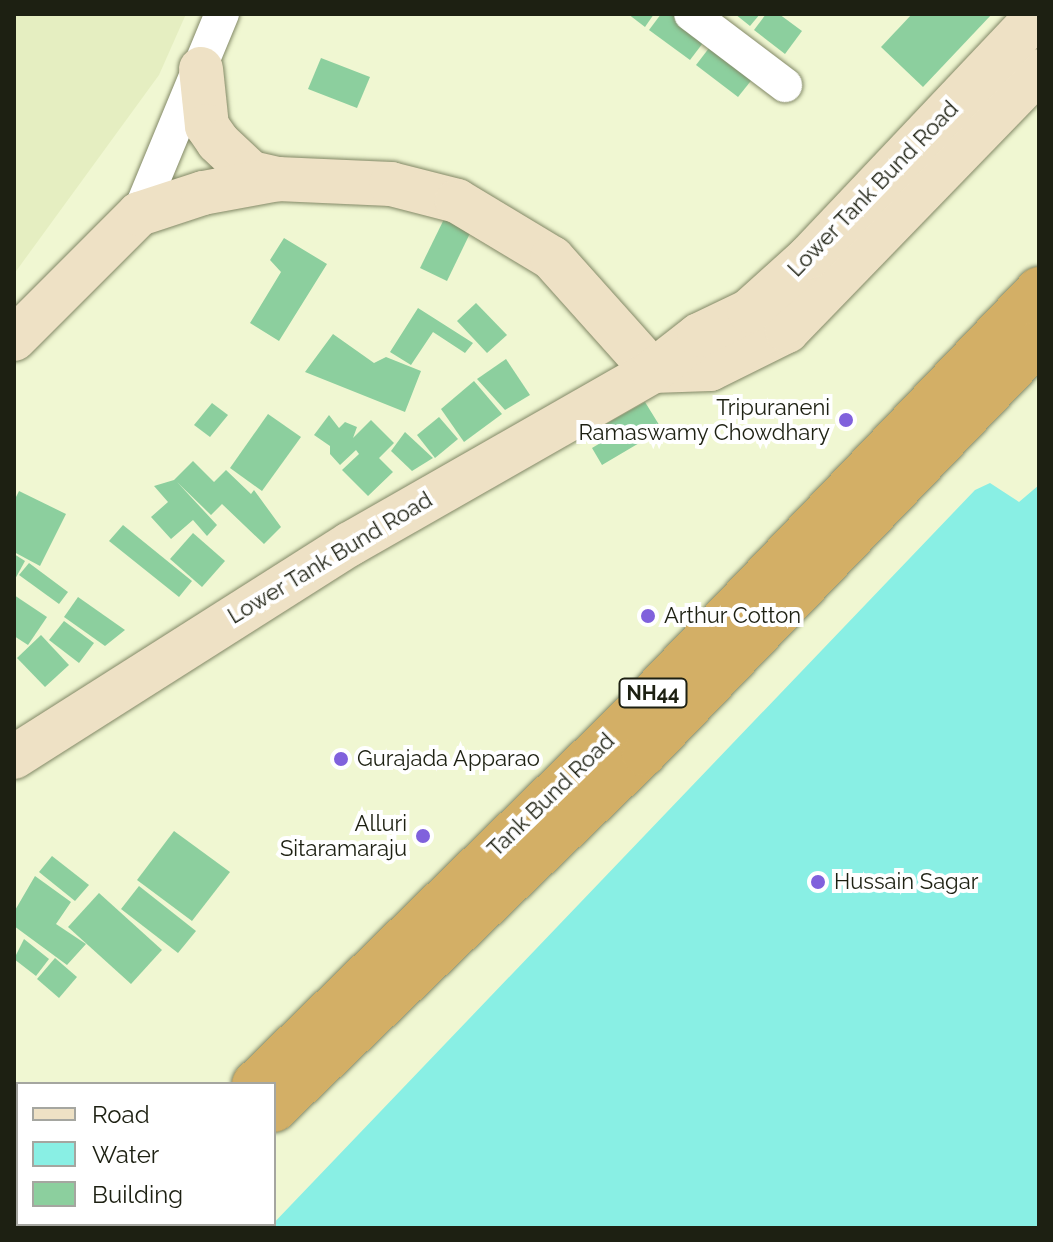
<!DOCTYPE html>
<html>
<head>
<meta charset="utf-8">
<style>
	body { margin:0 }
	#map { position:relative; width:1053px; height:1242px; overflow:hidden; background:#f0f7d2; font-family:Raleway,sans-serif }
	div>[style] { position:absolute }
	.built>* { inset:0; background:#e5eec1 }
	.water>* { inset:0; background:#89efe4 }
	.building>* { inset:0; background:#8ccf9e }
	.roads { filter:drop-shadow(0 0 2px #828866) drop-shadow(0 0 2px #828866) }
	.minor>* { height:34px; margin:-17px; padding:0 17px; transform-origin:17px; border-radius:17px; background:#fff }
	.secondary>* { height:44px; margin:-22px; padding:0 22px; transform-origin:22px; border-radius:22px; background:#eee1c5 }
	.trunk>* { height:44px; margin:-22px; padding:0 22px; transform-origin:22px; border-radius:22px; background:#d3af66 }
	.dots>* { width:22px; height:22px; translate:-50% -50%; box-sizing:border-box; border:4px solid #fff; border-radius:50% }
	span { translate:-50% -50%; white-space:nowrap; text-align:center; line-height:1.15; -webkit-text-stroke:8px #fff; paint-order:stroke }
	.shield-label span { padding:2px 6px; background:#fff; border:2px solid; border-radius:6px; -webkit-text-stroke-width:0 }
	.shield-label { font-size:20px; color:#1d2012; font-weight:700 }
	.street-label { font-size:22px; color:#1d2012 }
	.poi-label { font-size:22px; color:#1d2012 }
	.right { translate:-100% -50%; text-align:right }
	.left { translate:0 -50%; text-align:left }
	.frame { position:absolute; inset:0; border:16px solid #1d2012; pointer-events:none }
	.legend { position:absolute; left:16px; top:1082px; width:260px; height:144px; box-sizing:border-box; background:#fff; border:2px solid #a5a6a0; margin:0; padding:10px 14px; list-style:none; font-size:24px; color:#1d2012 }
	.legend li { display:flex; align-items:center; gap:16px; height:40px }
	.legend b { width:40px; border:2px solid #a5a6a0 }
</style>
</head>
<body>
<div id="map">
	<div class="built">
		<div style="clip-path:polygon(14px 14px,186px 14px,159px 75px,14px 274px)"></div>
	</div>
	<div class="water">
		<div style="clip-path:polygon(990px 483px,1019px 502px,1039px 485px,1039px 1228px,269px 1228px,975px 490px)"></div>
	</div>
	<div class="building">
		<div style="clip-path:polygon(628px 14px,654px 14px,645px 27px)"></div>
		<div style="clip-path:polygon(661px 14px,680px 14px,709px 35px,690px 60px,649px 30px)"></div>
		<div style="clip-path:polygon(735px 14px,760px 14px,750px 26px)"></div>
		<div style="clip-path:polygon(766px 14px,779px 14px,802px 31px,785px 54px,754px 30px)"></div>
		<div style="clip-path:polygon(912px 14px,992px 14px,923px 87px,881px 47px)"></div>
		<div style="clip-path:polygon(716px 39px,758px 72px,738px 97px,696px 65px)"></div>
		<div style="clip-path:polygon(321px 58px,370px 77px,357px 108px,308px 89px)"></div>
		<div style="clip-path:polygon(447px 213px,474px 225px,447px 281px,420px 268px)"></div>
		<div style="clip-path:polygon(284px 238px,327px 264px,279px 341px,250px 323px,281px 272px,270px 260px)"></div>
		<div style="clip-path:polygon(476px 303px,507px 335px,487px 353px,457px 321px)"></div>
		<div style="clip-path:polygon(418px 308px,473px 343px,465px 353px,433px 332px,411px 365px,390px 352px)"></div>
		<div style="clip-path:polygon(333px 334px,374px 363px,386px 357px,421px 371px,405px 412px,305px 372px)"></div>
		<div style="clip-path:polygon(506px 359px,530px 395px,505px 410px,477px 379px)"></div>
		<div style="clip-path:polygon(474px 381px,502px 414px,464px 442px,441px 409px)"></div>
		<div style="clip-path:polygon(645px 402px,666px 436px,653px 444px,646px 439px,602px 465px,592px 448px,617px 433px,614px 428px,601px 435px,597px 429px)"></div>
		<div style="clip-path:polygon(212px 403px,228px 415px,210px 437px,194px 425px)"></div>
		<div style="clip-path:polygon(268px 414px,301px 437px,262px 491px,230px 468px)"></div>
		<div style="clip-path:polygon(329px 415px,339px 428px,345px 422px,357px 427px,353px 438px,371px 420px,394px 443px,379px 458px,393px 472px,368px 496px,342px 470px,359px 454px,356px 450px,340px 465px,330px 454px,330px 446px,314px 435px)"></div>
		<div style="clip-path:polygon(439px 417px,458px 439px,435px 458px,417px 435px)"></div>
		<div style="clip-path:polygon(405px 432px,433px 458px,412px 471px,391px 451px)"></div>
		<div style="clip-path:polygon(193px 461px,214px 482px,226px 470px,251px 494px,254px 490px,281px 527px,264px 544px,222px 504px,211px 515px,177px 482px,217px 525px,207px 536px,193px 520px,171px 539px,151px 517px,168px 502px,154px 486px,174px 480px)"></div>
		<div style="clip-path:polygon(19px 491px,66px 514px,40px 566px,14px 552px,14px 501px)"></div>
		<div style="clip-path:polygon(123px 525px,192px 581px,179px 597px,109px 541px)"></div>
		<div style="clip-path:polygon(193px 533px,225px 561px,202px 587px,170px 559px)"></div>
		<div style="clip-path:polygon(14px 554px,25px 561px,14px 581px)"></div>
		<div style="clip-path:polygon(29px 563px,68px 592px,59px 604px,19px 575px)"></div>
		<div style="clip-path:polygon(14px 595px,47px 617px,28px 645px,14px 636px)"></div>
		<div style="clip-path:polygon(78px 597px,125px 630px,105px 646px,64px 617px)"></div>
		<div style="clip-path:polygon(64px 621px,94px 643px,79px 663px,49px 640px)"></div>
		<div style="clip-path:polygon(41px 635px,69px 665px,45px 687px,17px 658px)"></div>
		<div style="clip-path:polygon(174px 831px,230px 872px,192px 921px,137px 880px)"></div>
		<div style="clip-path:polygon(52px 856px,89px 885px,75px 901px,39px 872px)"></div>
		<div style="clip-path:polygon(35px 876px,71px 902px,56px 924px,86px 944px,67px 965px,14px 926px,14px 912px)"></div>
		<div style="clip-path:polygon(139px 886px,196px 931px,178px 953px,121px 909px)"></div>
		<div style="clip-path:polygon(99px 893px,162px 950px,131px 984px,68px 927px)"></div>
		<div style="clip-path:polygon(24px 939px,49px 959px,36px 976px,14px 959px)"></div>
		<div style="clip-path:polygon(55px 958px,77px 977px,59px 998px,37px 979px)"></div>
		<div style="clip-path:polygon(18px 1112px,18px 1215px,14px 1212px)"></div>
	</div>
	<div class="roads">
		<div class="minor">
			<div style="left:691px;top:14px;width:118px;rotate:37.1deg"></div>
			<div style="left:139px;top:214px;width:217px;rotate:-67.5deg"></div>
		</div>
		<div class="secondary">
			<div style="left:201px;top:69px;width:57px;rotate:84deg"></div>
			<div style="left:207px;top:126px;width:19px;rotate:55deg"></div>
			<div style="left:218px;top:142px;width:45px;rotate:43.2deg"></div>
			<div style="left:251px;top:173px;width:28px;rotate:13deg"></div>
			<div style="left:14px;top:339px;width:177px;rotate:-45deg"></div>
			<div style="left:139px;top:214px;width:67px;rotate:-18.2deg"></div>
			<div style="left:203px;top:193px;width:76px;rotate:-10.6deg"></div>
			<div style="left:278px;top:179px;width:113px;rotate:2.5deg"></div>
			<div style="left:391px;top:184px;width:68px;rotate:14.4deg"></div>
			<div style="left:457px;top:201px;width:111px;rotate:31deg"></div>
			<div style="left:552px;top:258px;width:152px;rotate:48.2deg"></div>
			<div style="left:653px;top:371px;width:57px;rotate:-2deg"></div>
			<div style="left:710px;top:369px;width:86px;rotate:-26.3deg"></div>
			<div style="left:787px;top:331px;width:362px;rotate:-45.9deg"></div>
			<div style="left:14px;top:757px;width:398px;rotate:-32.4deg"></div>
			<div style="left:350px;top:544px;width:349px;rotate:-29.7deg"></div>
			<div style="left:653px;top:371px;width:58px;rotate:-38deg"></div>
			<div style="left:699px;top:335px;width:55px;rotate:-25.6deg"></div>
			<div style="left:749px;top:311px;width:81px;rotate:-42deg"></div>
			<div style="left:809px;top:257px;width:335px;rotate:-46.6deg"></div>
		</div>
		<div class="trunk">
			<div style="left:254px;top:1084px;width:511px;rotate:-44.21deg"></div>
			<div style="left:620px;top:728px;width:607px;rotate:-46.34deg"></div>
			<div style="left:274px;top:1110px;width:513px;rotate:-43.9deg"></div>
			<div style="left:644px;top:754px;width:571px;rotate:-46.21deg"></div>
			<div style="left:116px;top:1228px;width:6px;rotate:-45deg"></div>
			<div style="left:166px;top:1228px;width:5px;rotate:-53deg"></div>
		</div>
	</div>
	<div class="dots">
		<div style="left:846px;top:420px;background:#8061dc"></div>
		<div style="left:648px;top:616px;background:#8061dc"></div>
		<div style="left:341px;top:759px;background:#8061dc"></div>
		<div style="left:423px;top:836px;background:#8061dc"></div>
		<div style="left:818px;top:882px;background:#8061dc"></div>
	</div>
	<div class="shield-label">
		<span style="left:653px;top:693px">NH44</span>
	</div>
	<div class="street-label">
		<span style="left:873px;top:189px;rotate:-46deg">Lower Tank Bund Road</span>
		<span style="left:330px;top:558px;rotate:-31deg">Lower Tank Bund Road</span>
		<span style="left:551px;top:795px;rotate:-44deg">Tank Bund Road</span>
	</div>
	<div class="poi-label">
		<span class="right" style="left:830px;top:420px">Tripuraneni<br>Ramaswamy Chowdhary</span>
		<span class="left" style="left:664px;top:616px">Arthur Cotton</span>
		<span class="left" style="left:357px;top:759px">Gurajada Apparao</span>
		<span class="right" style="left:407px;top:836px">Alluri<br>Sitaramaraju</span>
		<span class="left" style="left:834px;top:882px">Hussain Sagar</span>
	</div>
	<div class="frame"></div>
	<ul class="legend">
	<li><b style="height:10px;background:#eee1c5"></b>Road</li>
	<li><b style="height:22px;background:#89efe4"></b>Water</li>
	<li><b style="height:22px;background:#8ccf9e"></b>Building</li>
	</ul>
</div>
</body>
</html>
